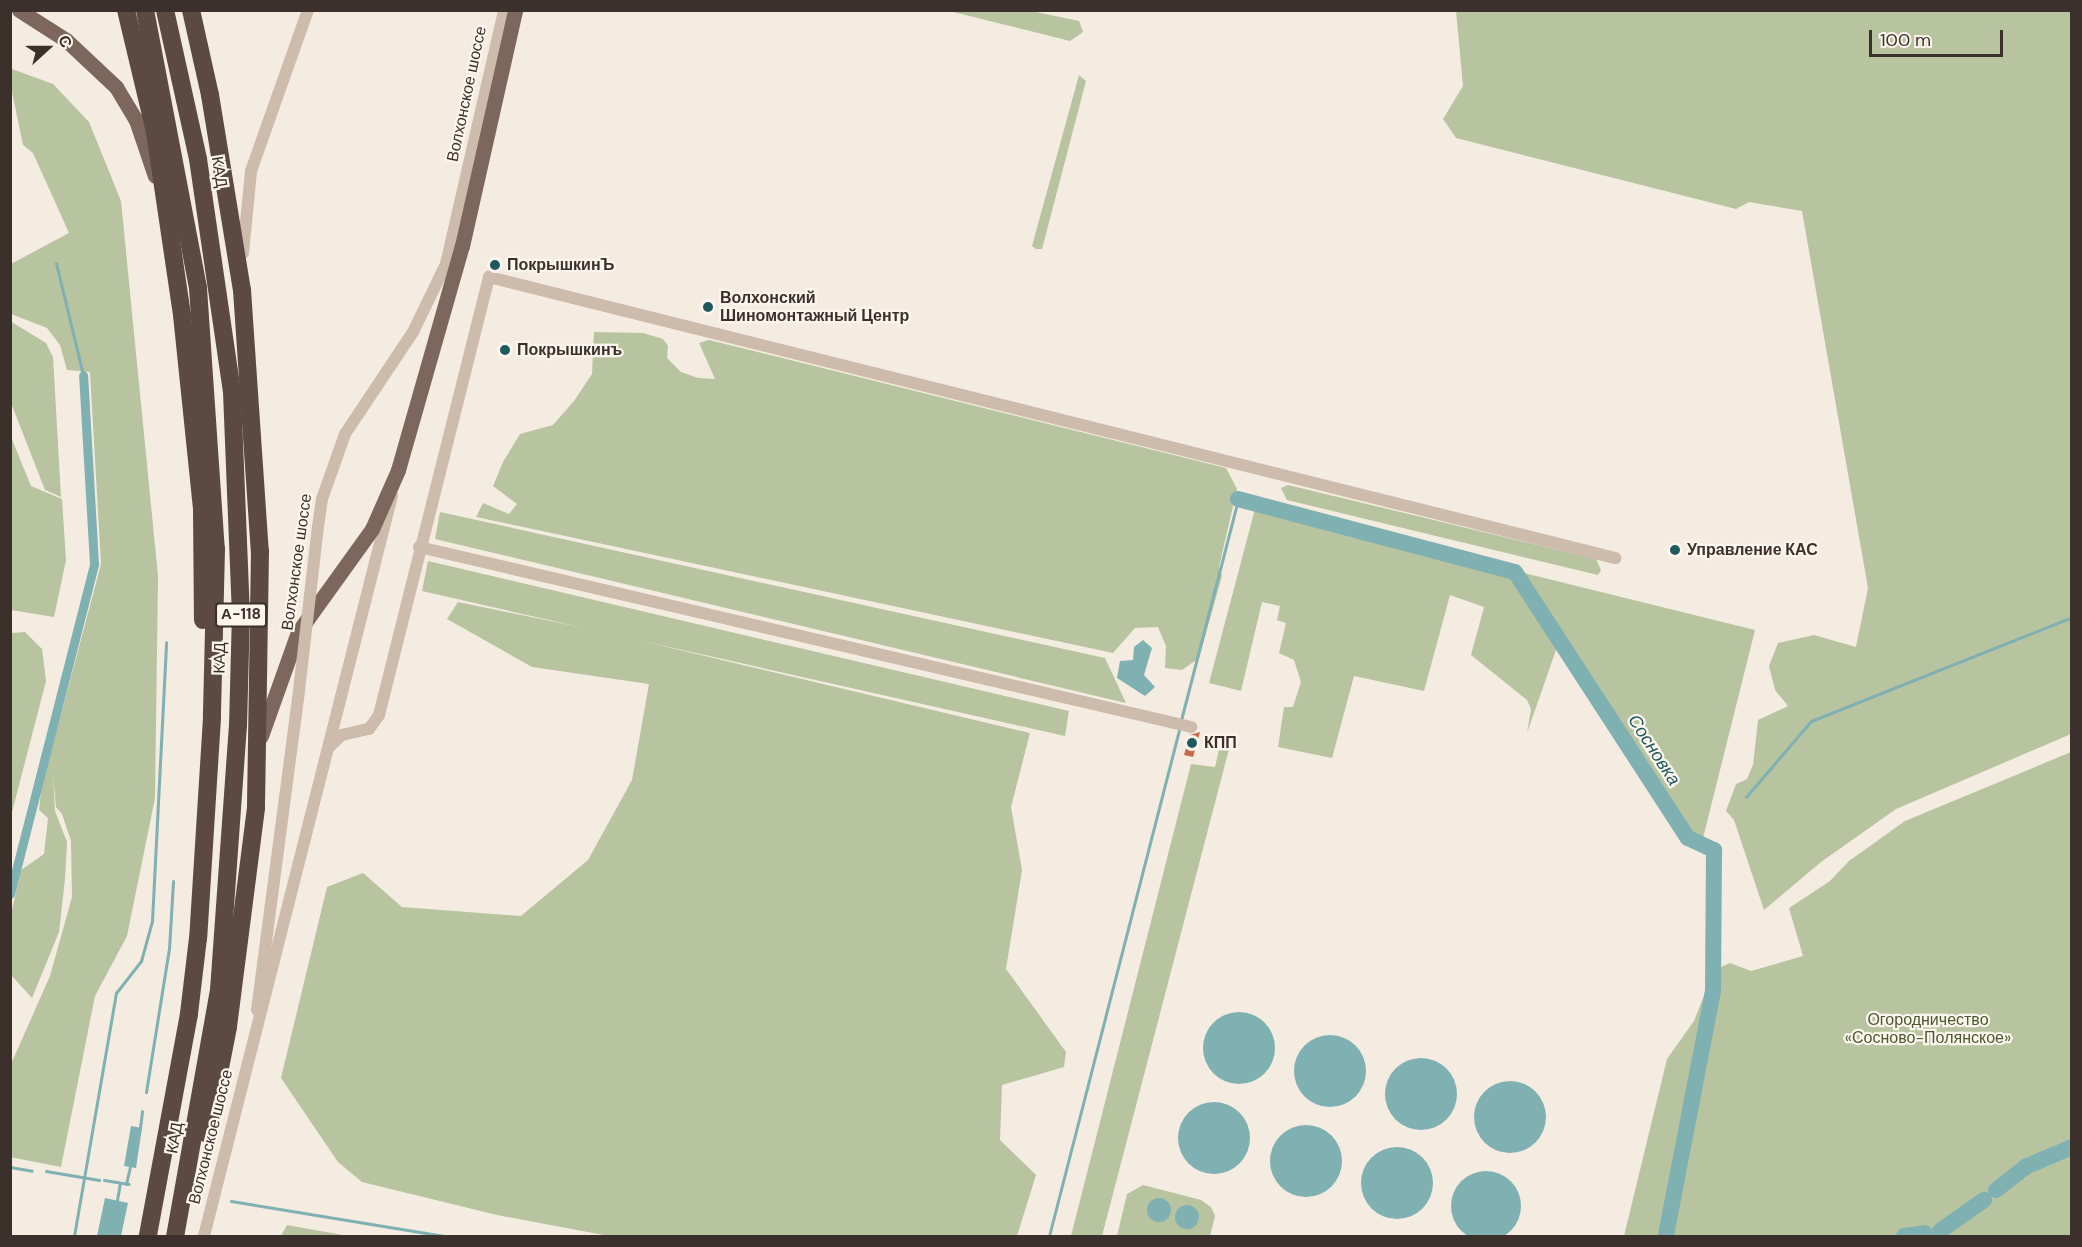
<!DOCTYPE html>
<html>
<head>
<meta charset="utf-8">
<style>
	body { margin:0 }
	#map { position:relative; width:2082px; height:1247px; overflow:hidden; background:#f4ebe1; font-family:"DM Sans",sans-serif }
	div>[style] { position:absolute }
	.green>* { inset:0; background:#b8c4a0 }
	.water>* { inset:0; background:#7fb0b2 }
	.round { border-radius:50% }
	.stream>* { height:3px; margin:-1.5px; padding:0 1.5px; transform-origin:1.5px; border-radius:1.5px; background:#7fb0b2 }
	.canal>* { height:9px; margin:-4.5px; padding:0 4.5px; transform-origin:4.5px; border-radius:4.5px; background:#7fb0b2 }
	.river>* { height:16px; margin:-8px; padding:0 8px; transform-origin:8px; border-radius:8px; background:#7fb0b2 }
	.building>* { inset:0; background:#c8694b }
	.minor>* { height:12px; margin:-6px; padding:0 6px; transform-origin:6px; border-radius:6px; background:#cdbbac }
	.major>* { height:15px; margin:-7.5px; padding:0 7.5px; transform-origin:7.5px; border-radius:7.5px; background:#7d675c }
	.highway>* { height:18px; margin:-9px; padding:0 9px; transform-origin:9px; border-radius:9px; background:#5c4a42 }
	.minor-bridge>* { height:12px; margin:-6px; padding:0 6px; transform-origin:6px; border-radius:6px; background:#cdbbac }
	.dots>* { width:16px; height:16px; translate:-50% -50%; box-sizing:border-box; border:3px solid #fbf5ee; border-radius:50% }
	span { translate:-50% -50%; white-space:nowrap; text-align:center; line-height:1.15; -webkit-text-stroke:4.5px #fbf5ee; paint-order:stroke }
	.shield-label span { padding:2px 4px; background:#fbf5ee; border:2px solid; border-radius:4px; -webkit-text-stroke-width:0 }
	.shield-label { font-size:15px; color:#3b302b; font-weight:700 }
	.street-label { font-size:16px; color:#3b302b }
	.poi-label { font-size:16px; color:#3b302b; font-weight:700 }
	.left { translate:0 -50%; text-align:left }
	.park-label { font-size:16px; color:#4a5a2e }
	.water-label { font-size:18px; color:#1f5a5e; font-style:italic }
	.frame { position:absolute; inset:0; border:12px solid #3b302b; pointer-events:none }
	.north { position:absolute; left:18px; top:18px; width:60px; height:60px; -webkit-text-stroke:4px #fbf5ee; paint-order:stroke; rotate:69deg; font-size:16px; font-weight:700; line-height:24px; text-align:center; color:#3b302b }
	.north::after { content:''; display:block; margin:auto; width:21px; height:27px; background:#3b302b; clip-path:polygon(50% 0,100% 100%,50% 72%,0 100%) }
	.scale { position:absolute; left:1869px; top:30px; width:134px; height:27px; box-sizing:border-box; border:3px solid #3b302b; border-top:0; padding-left:8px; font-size:18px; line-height:21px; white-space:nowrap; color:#3b302b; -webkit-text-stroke:4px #fbf5ee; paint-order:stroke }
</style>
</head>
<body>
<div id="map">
	<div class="green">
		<div style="clip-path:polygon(949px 11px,1031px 11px,1079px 21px,1083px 32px,1070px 41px)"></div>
		<div style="clip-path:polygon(1456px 11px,2071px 11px,2071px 734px,1896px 809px,1821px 862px,1764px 910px,1734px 820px,1726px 811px,1736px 784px,1747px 779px,1753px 765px,1758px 720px,1788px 706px,1775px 690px,1769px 666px,1778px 643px,1814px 635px,1856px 647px,1868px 588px,1802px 211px,1749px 202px,1736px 209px,1456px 138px,1443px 119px,1463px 86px)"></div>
		<div style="clip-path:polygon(12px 69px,53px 84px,89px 122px,121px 201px,158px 576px,155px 798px,127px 936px,95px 996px,61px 1167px,10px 1157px,11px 1064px,50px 976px,72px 897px,71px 841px,62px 814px,56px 807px,53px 775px,55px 811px,67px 842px,65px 879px,59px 932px,32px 998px,11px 975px,11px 914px,21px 870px,44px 854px,48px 818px,39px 810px,41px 790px,101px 564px,90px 372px,67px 370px,60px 345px,47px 328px,11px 314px,11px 264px,69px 233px,33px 153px,23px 145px,11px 87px)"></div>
		<div style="clip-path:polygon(1079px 75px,1086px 81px,1042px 249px,1036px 249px,1032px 246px)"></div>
		<div style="clip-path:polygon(10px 321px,46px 343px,53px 357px,61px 497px,45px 490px,11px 403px)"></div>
		<div style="clip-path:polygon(594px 332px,643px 333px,663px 339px,668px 346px,667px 358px,681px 372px,698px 378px,715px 379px,699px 343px,709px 340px,1226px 468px,1237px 489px,1219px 567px,1222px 576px,1199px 658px,1182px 670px,1165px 668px,1166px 646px,1158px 627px,1135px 628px,1113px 653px,476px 517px,483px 503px,509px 514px,517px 504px,493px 486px,503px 462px,520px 434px,553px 425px,574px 401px,592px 374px)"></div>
		<div style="clip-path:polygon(11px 437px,31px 486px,62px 499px,66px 560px,54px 617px,11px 610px)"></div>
		<div style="clip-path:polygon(1288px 485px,1596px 559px,1601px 570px,1598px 575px,1287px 500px,1281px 488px)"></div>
		<div style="clip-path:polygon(1255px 509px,1508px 573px,1557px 647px,1527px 733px,1531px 709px,1527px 700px,1471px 655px,1484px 607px,1450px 595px,1424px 691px,1354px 676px,1332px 758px,1278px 747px,1284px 707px,1293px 707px,1301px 682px,1294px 660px,1279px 653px,1286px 623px,1277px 620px,1280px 606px,1262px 602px,1241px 691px,1209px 683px)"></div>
		<div style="clip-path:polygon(440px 512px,1105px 658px,1126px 703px,435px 539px)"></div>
		<div style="clip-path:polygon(428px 561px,1069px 711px,1065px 736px,638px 640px,1030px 733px,1011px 807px,1022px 870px,1006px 969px,1066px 1052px,1064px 1067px,1002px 1085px,1000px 1140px,1036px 1175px,1017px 1236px,609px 1236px,497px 1215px,362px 1182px,338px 1162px,281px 1078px,327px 887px,363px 873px,402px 907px,521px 916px,588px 860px,632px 780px,649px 684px,532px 667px,447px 619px,458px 602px,584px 628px,422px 591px)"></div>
		<div style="clip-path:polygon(1520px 572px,1755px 630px,1701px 846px)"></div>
		<div style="clip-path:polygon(25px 632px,42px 649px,46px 681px,11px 816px,11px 633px)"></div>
		<div style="clip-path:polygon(1220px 745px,1229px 749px,1102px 1236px,1071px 1236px,1191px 764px,1215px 767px)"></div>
		<div style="clip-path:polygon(2071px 752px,2071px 1236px,1624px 1236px,1667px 1059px,1694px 1021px,1714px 970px,1730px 963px,1751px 971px,1803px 956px,1789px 908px,1830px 881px,1849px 861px,1905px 821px)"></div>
		<div style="clip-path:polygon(1143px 1185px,1201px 1200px,1211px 1207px,1215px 1216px,1210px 1236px,1117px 1236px,1127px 1194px)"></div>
		<div style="clip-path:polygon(287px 1225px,348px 1236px,281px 1236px)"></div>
	</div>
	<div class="water">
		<div style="clip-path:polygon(1143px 640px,1152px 648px,1144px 675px,1155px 687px,1145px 696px,1117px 678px,1120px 661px,1133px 660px,1134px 647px)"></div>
		<div class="round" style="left:1203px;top:1012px;width:72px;height:72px"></div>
		<div class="round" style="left:1294px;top:1035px;width:72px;height:72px"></div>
		<div class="round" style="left:1385px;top:1058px;width:72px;height:72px"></div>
		<div class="round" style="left:1474px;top:1081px;width:72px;height:72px"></div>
		<div class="round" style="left:1178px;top:1102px;width:72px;height:72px"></div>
		<div class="round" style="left:1270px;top:1125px;width:72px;height:72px"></div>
		<div style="clip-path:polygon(131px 1126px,142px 1128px,136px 1168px,124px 1166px)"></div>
		<div class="round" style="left:1361px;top:1147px;width:72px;height:72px"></div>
		<div class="round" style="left:1451px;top:1171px;width:70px;height:70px"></div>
		<div class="round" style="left:1147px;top:1198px;width:24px;height:24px"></div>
		<div style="clip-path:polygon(105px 1198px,128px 1203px,121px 1236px,97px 1236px)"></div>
		<div class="round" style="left:1175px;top:1205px;width:24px;height:24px"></div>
	</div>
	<div class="stream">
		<div style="left:56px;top:263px;width:115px;rotate:76.4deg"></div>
		<div style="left:1181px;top:720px;width:228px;rotate:-75.5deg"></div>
		<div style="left:1746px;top:797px;width:100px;rotate:-49.5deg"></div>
		<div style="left:1811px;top:721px;width:281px;rotate:-21.7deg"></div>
		<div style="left:146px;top:1092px;width:145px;rotate:-80.9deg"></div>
		<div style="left:169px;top:949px;width:68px;rotate:-86.6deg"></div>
		<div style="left:140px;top:1128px;width:17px;rotate:-83deg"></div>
		<div style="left:10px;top:1167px;width:22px;rotate:10deg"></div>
		<div style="left:46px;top:1171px;width:54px;rotate:9.6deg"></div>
		<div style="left:104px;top:1180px;width:25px;rotate:9deg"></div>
		<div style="left:126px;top:1184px;width:17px;rotate:-77deg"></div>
		<div style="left:117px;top:1200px;width:17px;rotate:-80deg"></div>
		<div style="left:231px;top:1201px;width:216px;rotate:9.3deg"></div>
		<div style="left:74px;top:1236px;width:247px;rotate:-80.2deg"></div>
		<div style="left:116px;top:993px;width:41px;rotate:-52deg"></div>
		<div style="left:141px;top:961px;width:41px;rotate:-74.6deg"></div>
		<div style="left:152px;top:921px;width:279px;rotate:-87.1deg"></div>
		<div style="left:1049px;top:1236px;width:522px;rotate:-75.59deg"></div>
	</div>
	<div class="canal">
		<div style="left:10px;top:894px;width:341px;rotate:-75.7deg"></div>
		<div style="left:94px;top:564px;width:189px;rotate:-93.3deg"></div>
	</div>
	<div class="river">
		<div style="left:1238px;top:499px;width:286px;rotate:14.8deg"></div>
		<div style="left:1515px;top:572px;width:317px;rotate:57deg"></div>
		<div style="left:1688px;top:838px;width:29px;rotate:25deg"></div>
		<div style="left:1714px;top:850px;width:141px;rotate:90.4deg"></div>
		<div style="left:1713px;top:991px;width:249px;rotate:100.9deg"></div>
		<div style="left:1996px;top:1190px;width:37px;rotate:-38deg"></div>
		<div style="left:2025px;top:1167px;width:51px;rotate:-23.1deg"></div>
		<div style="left:1940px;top:1231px;width:54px;rotate:-35.2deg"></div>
		<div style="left:1904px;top:1236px;width:21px;rotate:-8deg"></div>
	</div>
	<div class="building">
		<div style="clip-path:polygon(1200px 732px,1193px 757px,1184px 755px,1190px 735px)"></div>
	</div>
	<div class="minor">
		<div style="left:243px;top:253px;width:82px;rotate:-84.4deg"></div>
		<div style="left:251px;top:171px;width:171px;rotate:-70.5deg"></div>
		<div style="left:318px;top:527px;width:28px;rotate:-82deg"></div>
		<div style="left:322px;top:499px;width:69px;rotate:-70.5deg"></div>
		<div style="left:345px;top:434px;width:123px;rotate:-56.3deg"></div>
		<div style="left:413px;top:332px;width:76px;rotate:-64.1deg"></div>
		<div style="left:446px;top:264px;width:261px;rotate:-77.1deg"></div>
		<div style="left:419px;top:547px;width:793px;rotate:13.12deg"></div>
		<div style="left:329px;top:747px;width:18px;rotate:-43deg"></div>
		<div style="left:342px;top:735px;width:28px;rotate:-13deg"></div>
		<div style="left:369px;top:729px;width:17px;rotate:-54deg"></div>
		<div style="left:379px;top:715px;width:452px;rotate:-75.9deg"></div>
		<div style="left:489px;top:277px;width:1161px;rotate:14.01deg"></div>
		<div style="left:257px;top:1010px;width:314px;rotate:-82.5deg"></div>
		<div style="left:204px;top:1236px;width:764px;rotate:-75.75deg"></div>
	</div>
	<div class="major">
		<div style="left:19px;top:10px;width:56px;rotate:32.6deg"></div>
		<div style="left:66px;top:40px;width:69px;rotate:43.2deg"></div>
		<div style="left:116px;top:87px;width:39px;rotate:59deg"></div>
		<div style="left:136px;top:120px;width:59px;rotate:71.3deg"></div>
		<div style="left:261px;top:736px;width:110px;rotate:-70.4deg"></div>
		<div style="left:298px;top:632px;width:127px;rotate:-54.3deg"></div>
		<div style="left:372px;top:529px;width:64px;rotate:-66.2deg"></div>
		<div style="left:398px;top:470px;width:233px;rotate:-74.1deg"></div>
		<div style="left:462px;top:246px;width:242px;rotate:-77.3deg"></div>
	</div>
	<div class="highway">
		<div style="left:126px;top:10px;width:125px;rotate:76.6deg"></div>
		<div style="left:155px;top:132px;width:185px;rotate:81.6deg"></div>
		<div style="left:182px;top:315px;width:196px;rotate:84.1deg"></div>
		<div style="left:202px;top:510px;width:110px;rotate:89.5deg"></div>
		<div style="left:145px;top:10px;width:283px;rotate:79.2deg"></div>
		<div style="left:198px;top:288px;width:262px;rotate:86.1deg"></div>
		<div style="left:216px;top:549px;width:169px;rotate:91.4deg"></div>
		<div style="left:212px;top:718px;width:220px;rotate:93.6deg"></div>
		<div style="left:198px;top:938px;width:77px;rotate:96.8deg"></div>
		<div style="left:189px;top:1014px;width:226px;rotate:100.5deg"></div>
		<div style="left:165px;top:10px;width:153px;rotate:77.5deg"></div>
		<div style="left:198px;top:159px;width:235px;rotate:81.7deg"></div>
		<div style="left:232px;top:392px;width:220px;rotate:87.7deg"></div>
		<div style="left:241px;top:612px;width:113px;rotate:91.5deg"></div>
		<div style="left:238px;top:725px;width:266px;rotate:94.1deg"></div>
		<div style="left:219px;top:990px;width:250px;rotate:100.1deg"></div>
		<div style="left:191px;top:10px;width:87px;rotate:77.4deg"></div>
		<div style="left:210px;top:95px;width:198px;rotate:80.7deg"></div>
		<div style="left:242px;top:290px;width:262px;rotate:86.1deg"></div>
		<div style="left:260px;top:551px;width:257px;rotate:90.9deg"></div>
		<div style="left:256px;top:808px;width:221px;rotate:97.3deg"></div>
		<div style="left:228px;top:1027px;width:109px;rotate:101.1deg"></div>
	</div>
	<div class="minor-bridge">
		<div style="left:298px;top:699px;width:173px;rotate:-83.4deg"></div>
	</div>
	<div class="dots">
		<div style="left:495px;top:265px;background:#1f5a5e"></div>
		<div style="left:708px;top:307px;background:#1f5a5e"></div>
		<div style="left:505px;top:350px;background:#1f5a5e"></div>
		<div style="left:1675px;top:550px;background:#1f5a5e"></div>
		<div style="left:1192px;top:743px;background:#1f5a5e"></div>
	</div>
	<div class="shield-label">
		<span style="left:241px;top:615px">А-118</span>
	</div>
	<div class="street-label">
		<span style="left:467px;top:94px;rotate:-78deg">Волхонское шоссе</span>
		<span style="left:219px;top:172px;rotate:81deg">КАД</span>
		<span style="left:297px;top:562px;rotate:-82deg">Волхонское шоссе</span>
		<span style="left:220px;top:658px;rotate:-89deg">КАД</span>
		<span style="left:211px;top:1137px;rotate:-76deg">Волхонское шоссе</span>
		<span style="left:175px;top:1138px;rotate:-80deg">КАД</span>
	</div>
	<div class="poi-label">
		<span class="left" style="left:507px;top:265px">ПокрышкинЪ</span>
		<span class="left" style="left:720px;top:307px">Волхонский<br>Шиномонтажный Центр</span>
		<span class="left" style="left:517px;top:350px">Покрышкинъ</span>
		<span class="left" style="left:1687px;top:550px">Управление КАС</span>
		<span class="left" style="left:1204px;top:743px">КПП</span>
	</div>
	<div class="park-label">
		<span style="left:1928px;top:1029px">Огородничество<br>«Сосново-Полянское»</span>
	</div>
	<div class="water-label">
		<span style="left:1654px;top:750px;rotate:57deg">Сосновка</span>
	</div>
	<div class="frame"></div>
	<div class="north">С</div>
	<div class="scale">100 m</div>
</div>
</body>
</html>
